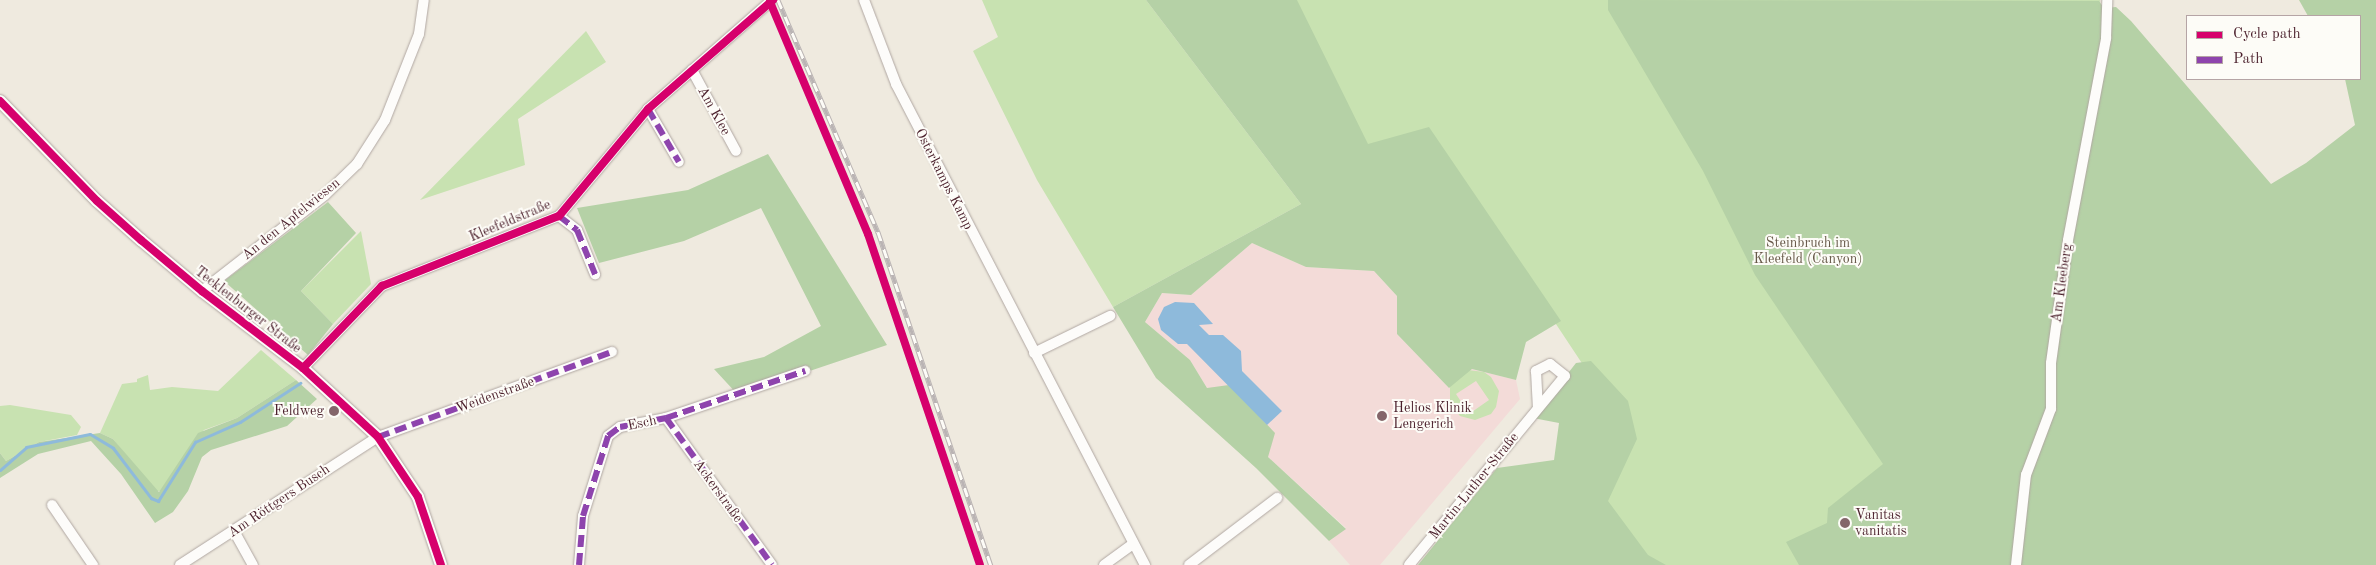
<!DOCTYPE html>
<html>
<head>
<meta charset="utf-8">
<style>
	body { margin:0 }
	#map { position:relative; width:2376px; height:565px; overflow:hidden; background:#efeadf; font-family:"Old Standard TT",serif }
	div>[style] { position:absolute }
	.built>* { inset:0; background:#f3dbd8 }
	.green>* { inset:0; background:#c8e2b1 }
	.forest>* { inset:0; background:#b5d1a6 }
	.water>* { inset:0; background:#8ebadb }
	.stream>* { height:3px; margin:-1.5px; padding:0 1.5px; transform-origin:1.5px; border-radius:1.5px; background:#8ebadb }
	.roads { filter:drop-shadow(0 0 1px #b0a7a2) drop-shadow(0 0 1px #b0a7a2) }
	.minor>* { height:10px; margin:-5px; padding:0 5px; transform-origin:5px; border-radius:5px; background:#fdfcfa }
	.tertiary>* { height:12px; margin:-6px; padding:0 6px; transform-origin:6px; border-radius:6px; background:#fdfcfa }
	.rail>* { height:5px; margin-top:-2.5px; transform-origin:0; background:repeating-linear-gradient(90deg,#fdfcf7 0 9px,#bab4b4 0 18px); box-sizing:border-box; border-block:1px solid #bab4b4 }
	.quiet>* { height:6px; margin-top:-3px; transform-origin:0; background:repeating-linear-gradient(90deg,#8e44ad 0 12px,transparent 0 18px) }
	.cycleway>* { height:8px; margin:-4px; padding:0 4px; transform-origin:4px; border-radius:4px; background:#d6006c }
	.dots>* { width:14px; height:14px; translate:-50% -50%; box-sizing:border-box; border:2px solid #fdfcf7; border-radius:50% }
	span { translate:-50% -50%; white-space:nowrap; text-align:center; line-height:1.15; -webkit-text-stroke:4px #fdfcf7; paint-order:stroke }
	.street-label { font-size:14px; color:#4a1f2b }
	.park-label { font-size:14px; color:#665848 }
	.poi-label { font-size:14px; color:#4a1f2b }
	.left { translate:0 -50%; text-align:left }
	.right { translate:-100% -50%; text-align:right }
	.legend { position:absolute; left:2186px; top:15px; width:175px; height:65px; box-sizing:border-box; background:#fdfcf7; border:1px solid #b5a4a5; margin:0; padding:6px 9px; list-style:none; font-size:15px; color:#4a1f2b }
	.legend li { display:flex; align-items:center; gap:10px; height:25px }
	.legend b { width:25px; border:1px solid #b5a4a5 }
</style>
</head>
<body>
<div id="map">
	<div class="built">
		<div style="clip-path:polygon(1252px 243px,1306px 267px,1374px 271px,1397px 296px,1397px 334px,1449px 388px,1472px 369px,1516px 380px,1520px 399px,1380px 565px,1350px 565px,1329px 541px,1346px 528px,1268px 457px,1207px 388px,1190px 360px,1145px 322px,1162px 293px,1191px 295px)"></div>
	</div>
	<div class="green">
		<div style="clip-path:polygon(982px 0,1146px 0,1301px 204px,1113px 307px,1037px 180px,973px 51px,998px 37px)"></div>
		<div style="clip-path:polygon(1150px 0,2100px 0,2015px 565px,1423px 565px,1561px 466px,1597px 386px,1428px 131px,1303px 203px)"></div>
		<div style="clip-path:polygon(586px 31px,606px 62px,518px 119px,525px 165px,420px 200px)"></div>
		<div style="clip-path:polygon(361px 231px,371px 284px,333px 324px,301px 291px)"></div>
		<div style="clip-path:polygon(261px 350px,296px 380px,237px 418px,204px 430px,162px 491px,155px 491px,113px 439px,100px 433px,122px 384px,137px 382px,137px 379px,148px 375px,150px 390px,172px 387px,218px 391px)"></div>
		<div style="clip-path:polygon(evenodd,1468px 370px,1484px 372px,1491px 377px,1499px 391px,1496px 407px,1491px 414px,1475px 420px,1460px 416px,1450px 403px,1450px 386px,1468px 370px,1476px 381px,1489px 400px,1469px 414px,1456px 394px,1476px 381px)"></div>
		<div style="clip-path:polygon(10px 405px,71px 415px,81px 427px,77px 435px,39px 442px,6px 461px,0 453px,0 406px)"></div>
	</div>
	<div class="forest">
		<div style="clip-path:polygon(1146px 0,1297px 0,1368px 144px,1429px 127px,1561px 321px,1526px 342px,1516px 380px,1472px 369px,1449px 388px,1397px 334px,1397px 296px,1374px 271px,1306px 267px,1252px 243px,1191px 295px,1162px 293px,1145px 322px,1190px 360px,1207px 388px,1229px 385px,1275px 433px,1268px 457px,1346px 529px,1329px 541px,1256px 468px,1156px 378px,1113px 307px,1301px 204px)"></div>
		<div style="clip-path:polygon(1608px 0,2099px 1px,2104px 8px,2116px 7px,2131px 21px,2271px 184px,2306px 163px,2355px 125px,2345px 79px,2360px 79px,2360px 16px,2308px 16px,2299px 0,2376px 0,2376px 565px,1799px 565px,1786px 542px,1827px 523px,1828px 508px,1883px 464px,1755px 275px,1703px 171px,1608px 10px)"></div>
		<div style="clip-path:polygon(768px 154px,887px 345px,738px 395px,714px 369px,764px 357px,821px 326px,761px 208px,684px 241px,599px 263px,577px 208px,688px 190px)"></div>
		<div style="clip-path:polygon(328px 202px,356px 233px,301px 291px,333px 324px,308px 355px,224px 281px)"></div>
		<div style="clip-path:polygon(1591px 361px,1628px 401px,1637px 439px,1608px 501px,1648px 555px,1666px 565px,1418px 565px,1497px 468px,1554px 460px,1559px 423px,1533px 418px,1576px 363px)"></div>
		<div style="clip-path:polygon(296px 380px,317px 399px,287px 426px,211px 450px,202px 457px,188px 491px,173px 512px,155px 523px,121px 474px,91px 441px,38px 454px,0 478px,0 453px,6px 461px,39px 442px,100px 433px,113px 439px,159px 492px,198px 433px,237px 418px)"></div>
	</div>
	<div class="water">
		<div style="clip-path:polygon(1175px 302px,1194px 303px,1213px 324px,1199px 325px,1209px 335px,1223px 335px,1241px 351px,1242px 371px,1282px 411px,1267px 425px,1187px 344px,1178px 344px,1161px 330px,1158px 319px,1164px 307px)"></div>
	</div>
	<div class="stream">
		<div style="left:0;top:470px;width:35px;rotate:-41deg"></div>
		<div style="left:26px;top:447px;width:65px;rotate:-11.5deg"></div>
		<div style="left:90px;top:434px;width:27px;rotate:31deg"></div>
		<div style="left:113px;top:448px;width:63px;rotate:52.8deg"></div>
		<div style="left:151px;top:498px;width:8px;rotate:23deg"></div>
		<div style="left:158px;top:501px;width:70px;rotate:-57.9deg"></div>
		<div style="left:195px;top:442px;width:49px;rotate:-24deg"></div>
		<div style="left:240px;top:422px;width:72px;rotate:-33deg"></div>
	</div>
	<div class="roads">
		<div class="minor">
			<div style="left:864px;top:0;width:90px;rotate:69.1deg"></div>
			<div style="left:896px;top:84px;width:542px;rotate:62.63deg"></div>
			<div style="left:692px;top:70px;width:92px;rotate:61.5deg"></div>
			<div style="left:648px;top:109px;width:61px;rotate:59.7deg"></div>
			<div style="left:559px;top:216px;width:23px;rotate:38deg"></div>
			<div style="left:577px;top:230px;width:48px;rotate:67.8deg"></div>
			<div style="left:202px;top:291px;width:156px;rotate:-38deg"></div>
			<div style="left:325px;top:195px;width:45px;rotate:-44.1deg"></div>
			<div style="left:357px;top:164px;width:52px;rotate:-57.5deg"></div>
			<div style="left:385px;top:120px;width:92px;rotate:-68.4deg"></div>
			<div style="left:419px;top:34px;width:34px;rotate:-82deg"></div>
			<div style="left:1034px;top:353px;width:85px;rotate:-26deg"></div>
			<div style="left:303px;top:368px;width:114px;rotate:-46.1deg"></div>
			<div style="left:382px;top:286px;width:190px;rotate:-21.6deg"></div>
			<div style="left:559px;top:216px;width:139px;rotate:-50.2deg"></div>
			<div style="left:648px;top:109px;width:162px;rotate:-41.3deg"></div>
			<div style="left:666px;top:418px;width:181px;rotate:54.2deg"></div>
			<div style="left:52px;top:505px;width:73px;rotate:55.7deg"></div>
			<div style="left:234px;top:531px;width:39px;rotate:61deg"></div>
			<div style="left:180px;top:565px;width:236px;rotate:-32.9deg"></div>
			<div style="left:378px;top:437px;width:249px;rotate:-20deg"></div>
			<div style="left:579px;top:565px;width:49px;rotate:-85.3deg"></div>
			<div style="left:583px;top:516px;width:84px;rotate:-72.6deg"></div>
			<div style="left:608px;top:436px;width:15px;rotate:-37deg"></div>
			<div style="left:620px;top:427px;width:47px;rotate:-11.1deg"></div>
			<div style="left:666px;top:418px;width:147px;rotate:-18.7deg"></div>
			<div style="left:1104px;top:565px;width:36px;rotate:-36deg"></div>
			<div style="left:1189px;top:565px;width:111px;rotate:-37.3deg"></div>
			<div style="left:1409px;top:565px;width:245px;rotate:-50.5deg"></div>
			<div style="left:1565px;top:376px;width:19px;rotate:-141deg"></div>
			<div style="left:1550px;top:364px;width:16px;rotate:153deg"></div>
			<div style="left:1536px;top:371px;width:37px;rotate:87deg"></div>
			<div style="left:2016px;top:565px;width:91px;rotate:-83.7deg"></div>
			<div style="left:2026px;top:475px;width:71px;rotate:-69.3deg"></div>
			<div style="left:2051px;top:409px;width:46px;rotate:-90deg"></div>
			<div style="left:2051px;top:363px;width:124px;rotate:-82.1deg"></div>
			<div style="left:2068px;top:240px;width:206px;rotate:-79.3deg"></div>
			<div style="left:2106px;top:38px;width:38px;rotate:-88deg"></div>
		</div>
		<div class="tertiary">
			<div style="left:0;top:101px;width:139px;rotate:45.9deg"></div>
			<div style="left:97px;top:201px;width:59px;rotate:41.6deg"></div>
			<div style="left:141px;top:240px;width:80px;rotate:39.9deg"></div>
			<div style="left:202px;top:291px;width:127px;rotate:37.3deg"></div>
			<div style="left:303px;top:368px;width:102px;rotate:42.6deg"></div>
			<div style="left:378px;top:437px;width:72px;rotate:56.3deg"></div>
			<div style="left:418px;top:497px;width:72px;rotate:71.3deg"></div>
		</div>
	</div>
	<div class="rail">
		<div style="left:778px;top:0;width:253px;rotate:66.7deg"></div>
		<div style="left:878px;top:232px;width:352px;rotate:71.3deg"></div>
	</div>
	<div class="quiet">
		<div style="left:648px;top:109px;width:61px;rotate:59.7deg"></div>
		<div style="left:559px;top:216px;width:23px;rotate:38deg"></div>
		<div style="left:577px;top:230px;width:48px;rotate:67.8deg"></div>
		<div style="left:666px;top:418px;width:181px;rotate:54.2deg"></div>
		<div style="left:378px;top:437px;width:249px;rotate:-20deg"></div>
		<div style="left:579px;top:565px;width:49px;rotate:-85.3deg"></div>
		<div style="left:583px;top:516px;width:84px;rotate:-72.6deg"></div>
		<div style="left:608px;top:436px;width:15px;rotate:-37deg"></div>
		<div style="left:620px;top:427px;width:47px;rotate:-11.1deg"></div>
		<div style="left:666px;top:418px;width:147px;rotate:-18.7deg"></div>
	</div>
	<div class="cycleway">
		<div style="left:770px;top:2px;width:252px;rotate:67.1deg"></div>
		<div style="left:868px;top:234px;width:349px;rotate:71.3deg"></div>
		<div style="left:0;top:101px;width:139px;rotate:45.9deg"></div>
		<div style="left:97px;top:201px;width:59px;rotate:41.6deg"></div>
		<div style="left:141px;top:240px;width:80px;rotate:39.9deg"></div>
		<div style="left:202px;top:291px;width:127px;rotate:37.3deg"></div>
		<div style="left:303px;top:368px;width:102px;rotate:42.6deg"></div>
		<div style="left:378px;top:437px;width:72px;rotate:56.3deg"></div>
		<div style="left:418px;top:497px;width:72px;rotate:71.3deg"></div>
		<div style="left:303px;top:368px;width:114px;rotate:-46.1deg"></div>
		<div style="left:382px;top:286px;width:190px;rotate:-21.6deg"></div>
		<div style="left:559px;top:216px;width:139px;rotate:-50.2deg"></div>
		<div style="left:648px;top:109px;width:166px;rotate:-41.1deg"></div>
	</div>
	<div class="dots">
		<div style="left:334px;top:411px;background:#84666a"></div>
		<div style="left:1382px;top:416px;background:#84666a"></div>
		<div style="left:1845px;top:523px;background:#84666a"></div>
	</div>
	<div class="street-label">
		<span style="left:714px;top:111px;rotate:61deg">Am Klee</span>
		<span style="left:944px;top:179px;rotate:63deg">Osterkamps Kamp</span>
		<span style="left:291px;top:219px;rotate:-39deg">An den Apfelwiesen</span>
		<span style="left:510px;top:221px;rotate:-23deg">Kleefeldstraße</span>
		<span style="left:2062px;top:283px;rotate:-82deg">Am Kleeberg</span>
		<span style="left:248px;top:310px;rotate:38deg">Tecklenburger Straße</span>
		<span style="left:495px;top:395px;rotate:-20deg">Weidenstraße</span>
		<span style="left:642px;top:423px;rotate:-12deg">Esch</span>
		<span style="left:1474px;top:486px;rotate:-51deg">Martin-Luther-Straße</span>
		<span style="left:718px;top:491px;rotate:54deg">Ackerstraße</span>
		<span style="left:279px;top:501px;rotate:-34deg">Am Röttgers Busch</span>
	</div>
	<div class="park-label">
		<span style="left:1808px;top:251px">Steinbruch im<br>Kleefeld (Canyon)</span>
	</div>
	<div class="poi-label">
		<span class="left" style="left:1393px;top:416px">Helios Klinik<br>Lengerich</span>
		<span class="right" style="left:324px;top:411px">Feldweg</span>
		<span class="left" style="left:1855px;top:523px">Vanitas<br>vanitatis</span>
	</div>
	<ul class="legend">
	<li><b style="height:6px;background:#d6006c"></b>Cycle path</li>
	<li><b style="height:6px;background:#8e44ad"></b>Path</li>
	</ul>
</div>
</body>
</html>
